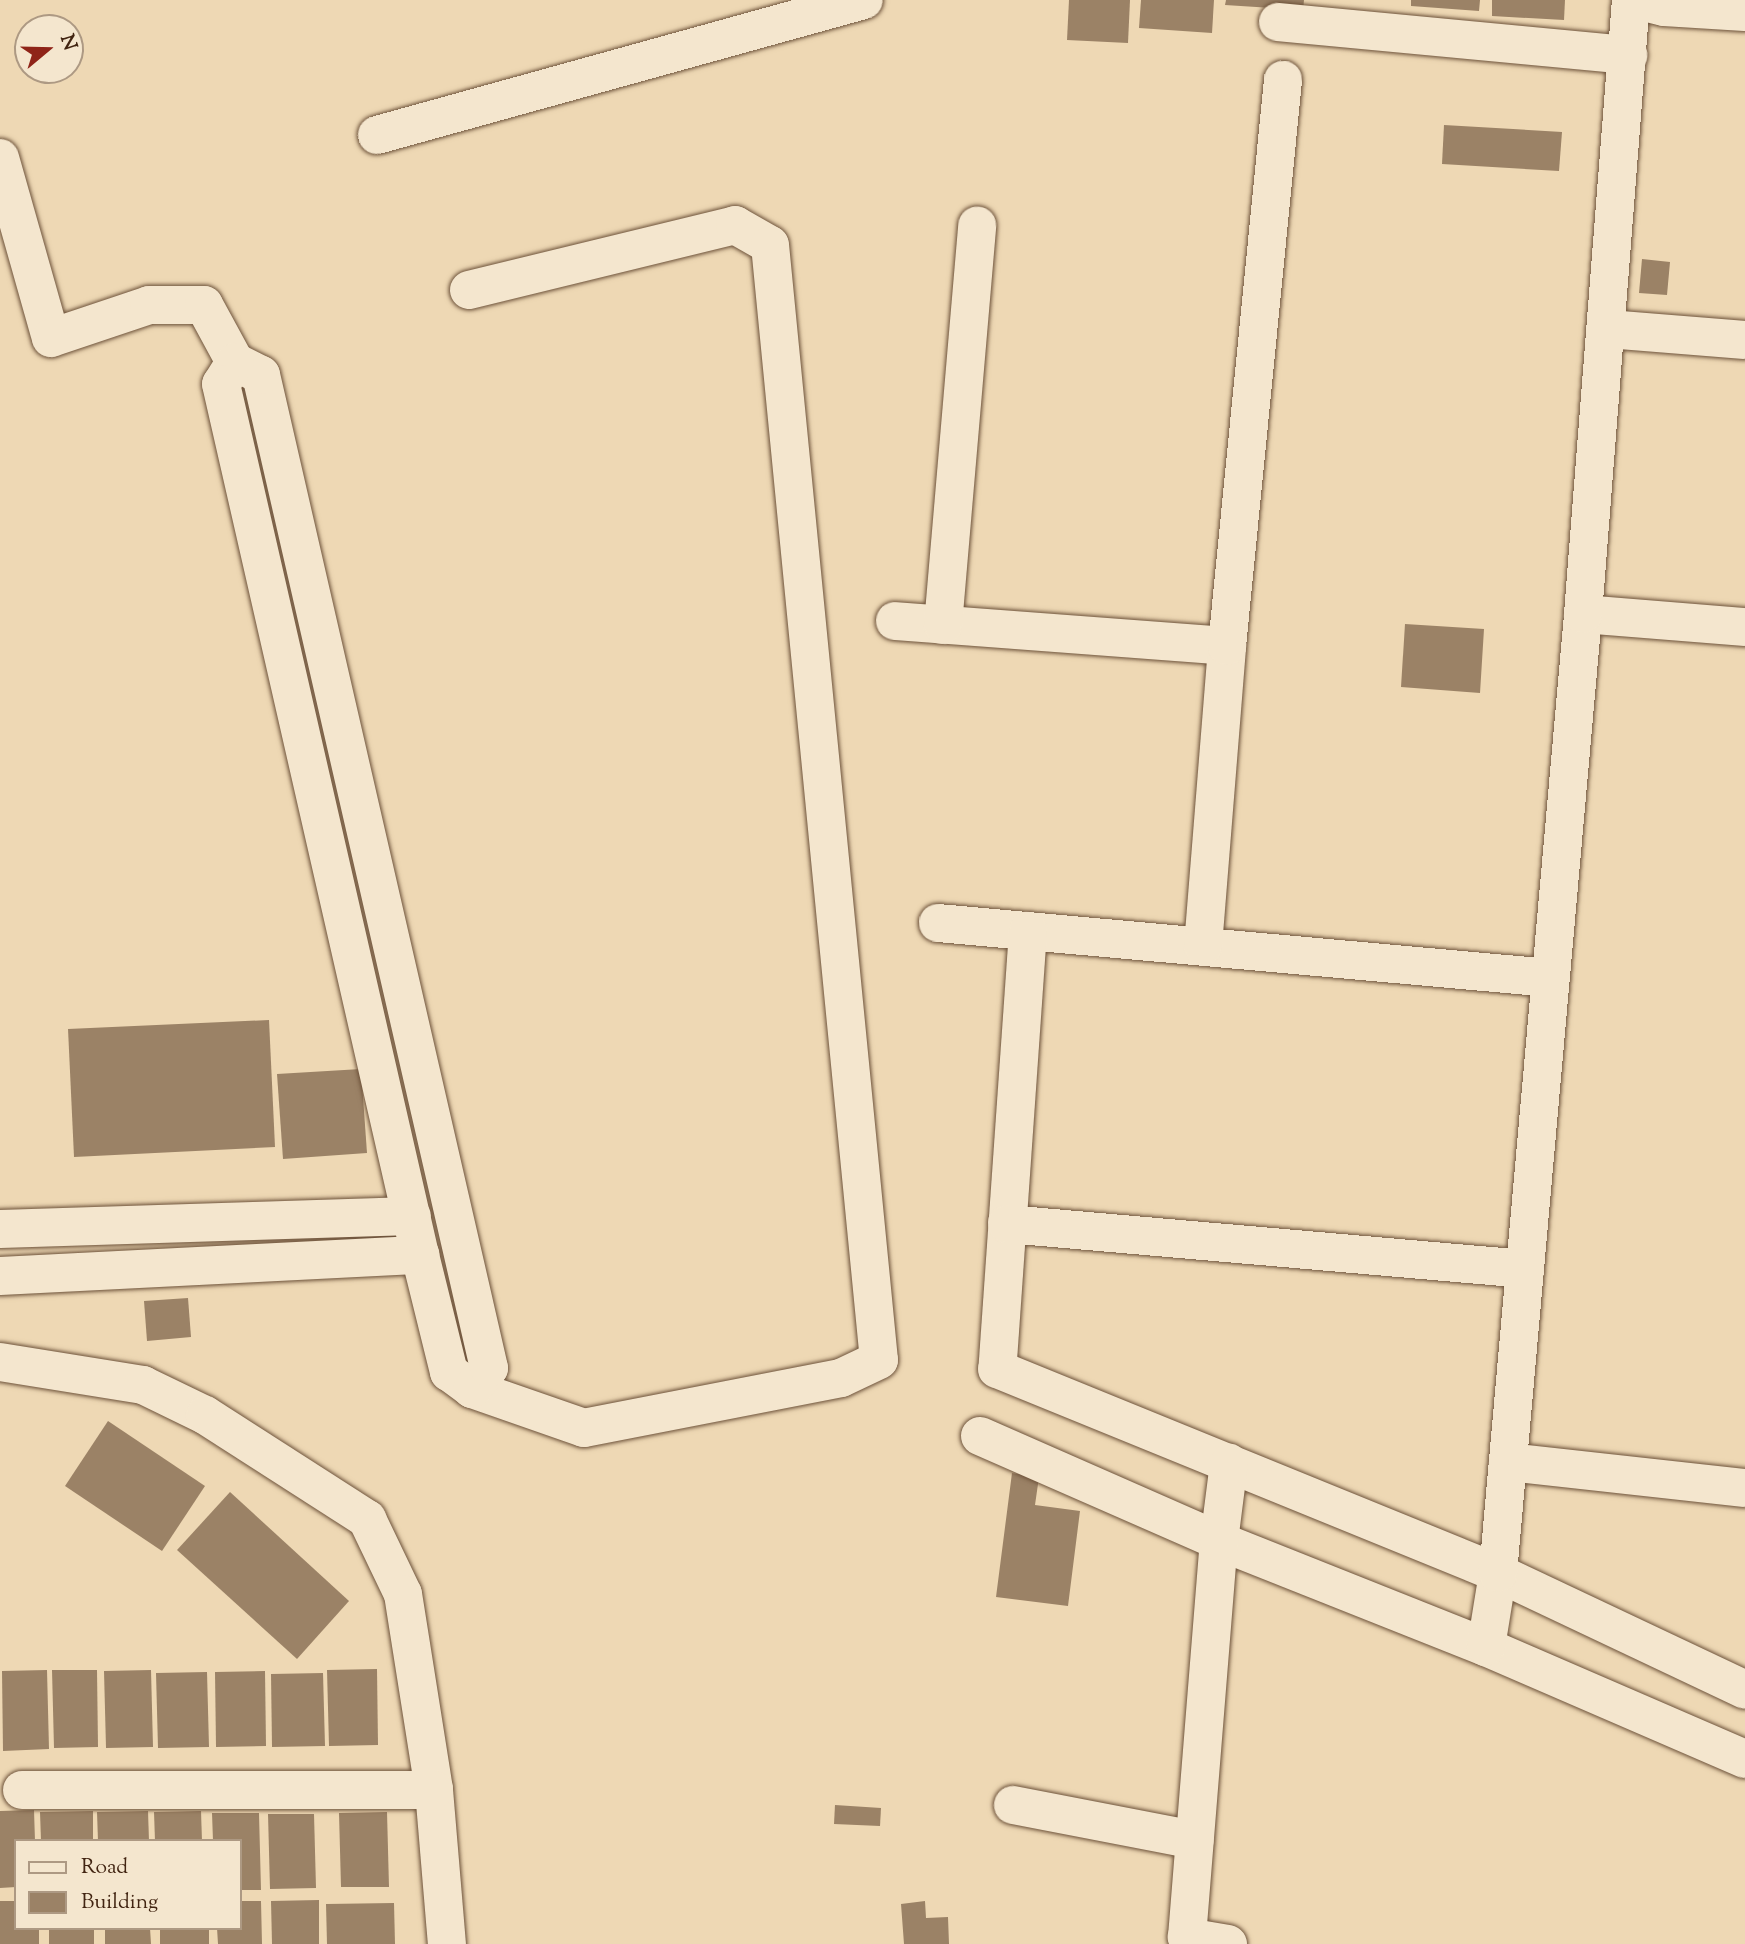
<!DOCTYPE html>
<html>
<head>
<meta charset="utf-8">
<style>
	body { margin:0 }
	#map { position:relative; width:1745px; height:1944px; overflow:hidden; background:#eed8b4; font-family:"Sorts Mill Goudy",serif }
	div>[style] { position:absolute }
	.building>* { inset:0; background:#9b8266 }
	.roads { filter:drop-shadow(0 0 2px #6d523a) drop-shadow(0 0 2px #6d523a) }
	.minor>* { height:38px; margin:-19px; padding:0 19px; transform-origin:19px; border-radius:19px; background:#f4e6ce }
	span { translate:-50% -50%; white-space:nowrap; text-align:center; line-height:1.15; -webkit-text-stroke:5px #f4e6ce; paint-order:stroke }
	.legend { position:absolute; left:14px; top:1839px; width:228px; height:91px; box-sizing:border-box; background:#f4e6ce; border:2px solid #ad9983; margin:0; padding:9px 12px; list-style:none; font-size:21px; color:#422512 }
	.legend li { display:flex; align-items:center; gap:14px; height:35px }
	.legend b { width:35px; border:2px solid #ad9983 }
	.north { position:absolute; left:14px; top:14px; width:70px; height:70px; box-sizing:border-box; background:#f4e6ce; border:2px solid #ad9983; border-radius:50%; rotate:71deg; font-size:19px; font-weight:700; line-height:28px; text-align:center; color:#422512 }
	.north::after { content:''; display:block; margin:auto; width:24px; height:32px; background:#8f2418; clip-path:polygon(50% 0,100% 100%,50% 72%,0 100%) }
</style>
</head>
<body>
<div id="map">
	<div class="building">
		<div style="clip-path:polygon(1069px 0,1130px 0,1128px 43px,1067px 40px)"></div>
		<div style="clip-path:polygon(1141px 0,1214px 0,1212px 33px,1139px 28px)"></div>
		<div style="clip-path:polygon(1226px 0,1304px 0,1303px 10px,1225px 5px)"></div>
		<div style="clip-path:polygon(1411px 0,1480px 0,1479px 11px,1411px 6px)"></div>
		<div style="clip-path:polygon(1492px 0,1565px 0,1564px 20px,1492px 16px)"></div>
		<div style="clip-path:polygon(1444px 125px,1562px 132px,1559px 171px,1442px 164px)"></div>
		<div style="clip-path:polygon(1642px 259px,1670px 262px,1667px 295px,1639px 293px)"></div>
		<div style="clip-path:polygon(1405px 624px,1484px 629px,1480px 693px,1401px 687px)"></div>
		<div style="clip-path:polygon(269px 1020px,275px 1147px,74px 1157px,68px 1029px)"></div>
		<div style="clip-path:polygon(361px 1069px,367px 1153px,283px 1159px,277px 1074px)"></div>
		<div style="clip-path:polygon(188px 1298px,191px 1337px,147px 1341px,144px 1301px)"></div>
		<div style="clip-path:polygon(108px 1421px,205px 1486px,162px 1551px,65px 1486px)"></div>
		<div style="clip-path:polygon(1012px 1473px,1039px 1477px,1035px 1505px,1080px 1511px,1068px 1606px,996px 1597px)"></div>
		<div style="clip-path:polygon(230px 1492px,349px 1601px,297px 1659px,177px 1550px)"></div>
		<div style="clip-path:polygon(377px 1669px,378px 1745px,329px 1746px,327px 1670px)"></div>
		<div style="clip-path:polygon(47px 1670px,49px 1749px,3px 1751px,2px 1671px)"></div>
		<div style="clip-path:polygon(52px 1670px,97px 1670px,98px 1747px,54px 1748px)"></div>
		<div style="clip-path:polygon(151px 1670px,153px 1747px,106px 1748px,104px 1671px)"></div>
		<div style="clip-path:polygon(265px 1671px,266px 1746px,216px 1747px,215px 1672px)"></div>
		<div style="clip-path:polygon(207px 1672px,209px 1747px,158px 1748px,156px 1673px)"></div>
		<div style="clip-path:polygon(323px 1673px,325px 1746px,272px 1747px,271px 1674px)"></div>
		<div style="clip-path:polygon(835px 1805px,881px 1808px,880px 1826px,834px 1824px)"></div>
		<div style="clip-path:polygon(34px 1810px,35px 1841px,16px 1841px,16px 1887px,0 1888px,0 1811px)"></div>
		<div style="clip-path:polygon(93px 1811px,93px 1841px,41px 1841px,40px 1812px)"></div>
		<div style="clip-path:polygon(148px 1811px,149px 1841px,98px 1841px,97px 1812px)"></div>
		<div style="clip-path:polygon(201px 1811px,202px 1841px,155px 1841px,154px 1812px)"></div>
		<div style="clip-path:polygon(387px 1812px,389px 1887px,341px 1887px,339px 1813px)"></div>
		<div style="clip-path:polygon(212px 1813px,259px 1813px,261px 1890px,240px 1890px,240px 1841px,213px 1841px)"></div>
		<div style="clip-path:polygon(268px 1814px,314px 1814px,316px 1888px,270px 1889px)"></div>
		<div style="clip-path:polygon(319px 1900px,319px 1944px,272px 1944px,271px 1901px)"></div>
		<div style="clip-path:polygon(0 1901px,16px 1901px,16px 1928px,39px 1928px,39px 1944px,0 1944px)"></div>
		<div style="clip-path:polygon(240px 1901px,261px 1901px,262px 1944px,218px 1944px,217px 1928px,240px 1928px)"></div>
		<div style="clip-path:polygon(925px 1901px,926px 1918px,948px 1917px,949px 1944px,904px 1944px,901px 1904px)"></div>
		<div style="clip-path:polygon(394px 1903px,395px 1944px,327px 1944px,326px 1904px)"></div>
		<div style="clip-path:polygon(49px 1928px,94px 1928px,94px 1944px,49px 1944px)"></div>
		<div style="clip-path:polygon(105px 1928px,150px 1928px,151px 1944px,105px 1944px)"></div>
		<div style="clip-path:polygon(160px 1928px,209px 1928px,209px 1944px,160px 1944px)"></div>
	</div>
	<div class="roads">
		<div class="minor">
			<div style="left:1636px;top:0;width:29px;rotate:14deg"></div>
			<div style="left:1664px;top:7px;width:81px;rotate:3.5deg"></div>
			<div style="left:1278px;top:22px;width:352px;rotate:5.4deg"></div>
			<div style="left:377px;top:135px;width:505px;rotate:-15.49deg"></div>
			<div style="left:0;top:158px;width:187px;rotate:74.2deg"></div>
			<div style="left:51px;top:338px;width:103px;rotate:-18.6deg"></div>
			<div style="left:149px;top:305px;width:55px"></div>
			<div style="left:204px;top:305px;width:65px;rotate:61.5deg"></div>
			<div style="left:469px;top:290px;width:274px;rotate:-13.7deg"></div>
			<div style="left:735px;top:225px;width:40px;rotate:29.7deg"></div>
			<div style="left:770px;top:245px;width:1120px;rotate:84.42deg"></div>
			<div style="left:879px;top:1360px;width:42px;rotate:154.7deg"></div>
			<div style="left:841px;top:1378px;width:262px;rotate:169deg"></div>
			<div style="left:584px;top:1428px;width:119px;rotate:-160.8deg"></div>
			<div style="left:1608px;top:329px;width:137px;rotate:4.6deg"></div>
			<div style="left:1583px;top:614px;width:163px;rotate:4.6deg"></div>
			<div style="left:895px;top:621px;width:333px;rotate:4.3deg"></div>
			<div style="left:943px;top:625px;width:401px;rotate:-85.1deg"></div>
			<div style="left:938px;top:923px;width:615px;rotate:5.13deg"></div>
			<div style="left:1028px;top:931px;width:439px;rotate:94deg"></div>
			<div style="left:997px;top:1369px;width:541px;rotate:22.16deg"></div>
			<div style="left:1498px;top:1573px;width:273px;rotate:25.3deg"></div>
			<div style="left:1203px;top:946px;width:301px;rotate:-85.4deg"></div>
			<div style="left:1227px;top:646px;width:569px;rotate:-84.35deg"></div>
			<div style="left:1007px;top:1224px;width:520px;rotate:4.96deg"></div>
			<div style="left:0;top:1229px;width:412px;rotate:-1.8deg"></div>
			<div style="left:0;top:1276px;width:421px;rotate:-2.9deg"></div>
			<div style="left:420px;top:1255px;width:121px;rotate:76.1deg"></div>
			<div style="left:449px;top:1372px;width:29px;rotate:36deg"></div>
			<div style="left:472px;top:1389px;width:27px;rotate:-51deg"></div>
			<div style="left:489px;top:1368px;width:1019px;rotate:-102.93deg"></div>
			<div style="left:261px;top:375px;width:29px;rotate:-153deg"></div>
			<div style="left:235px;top:362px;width:26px;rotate:122deg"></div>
			<div style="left:221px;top:384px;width:893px;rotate:77.13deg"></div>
			<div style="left:0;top:1362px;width:145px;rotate:9.1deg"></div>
			<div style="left:143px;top:1385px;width:69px;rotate:25.8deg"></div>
			<div style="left:205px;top:1415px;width:193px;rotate:32.7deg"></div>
			<div style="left:367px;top:1519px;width:83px;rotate:64.4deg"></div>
			<div style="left:403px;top:1594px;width:198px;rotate:81deg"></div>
			<div style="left:434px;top:1790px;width:155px;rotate:85.2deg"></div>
			<div style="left:980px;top:1436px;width:261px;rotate:23.7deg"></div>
			<div style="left:1219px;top:1541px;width:287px;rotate:21.7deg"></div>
			<div style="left:1486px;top:1647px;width:282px;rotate:23.4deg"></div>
			<div style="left:1508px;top:1462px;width:238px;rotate:6.3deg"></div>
			<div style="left:1486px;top:1647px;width:75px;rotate:-80.8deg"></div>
			<div style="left:1498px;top:1573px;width:963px;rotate:-84.93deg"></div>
			<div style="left:1583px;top:614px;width:616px;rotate:-85.53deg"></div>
			<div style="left:22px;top:1790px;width:412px"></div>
			<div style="left:1013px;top:1805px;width:185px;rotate:10.9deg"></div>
			<div style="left:1228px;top:1944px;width:42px;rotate:-170.3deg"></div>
			<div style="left:1187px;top:1937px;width:397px;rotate:-85.4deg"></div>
			<div style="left:1219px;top:1541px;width:79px;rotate:-82.7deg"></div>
		</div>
	</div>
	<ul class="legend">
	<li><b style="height:9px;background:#f4e6ce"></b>Road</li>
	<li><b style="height:19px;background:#9b8266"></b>Building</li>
	</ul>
	<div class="north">N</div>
</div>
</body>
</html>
